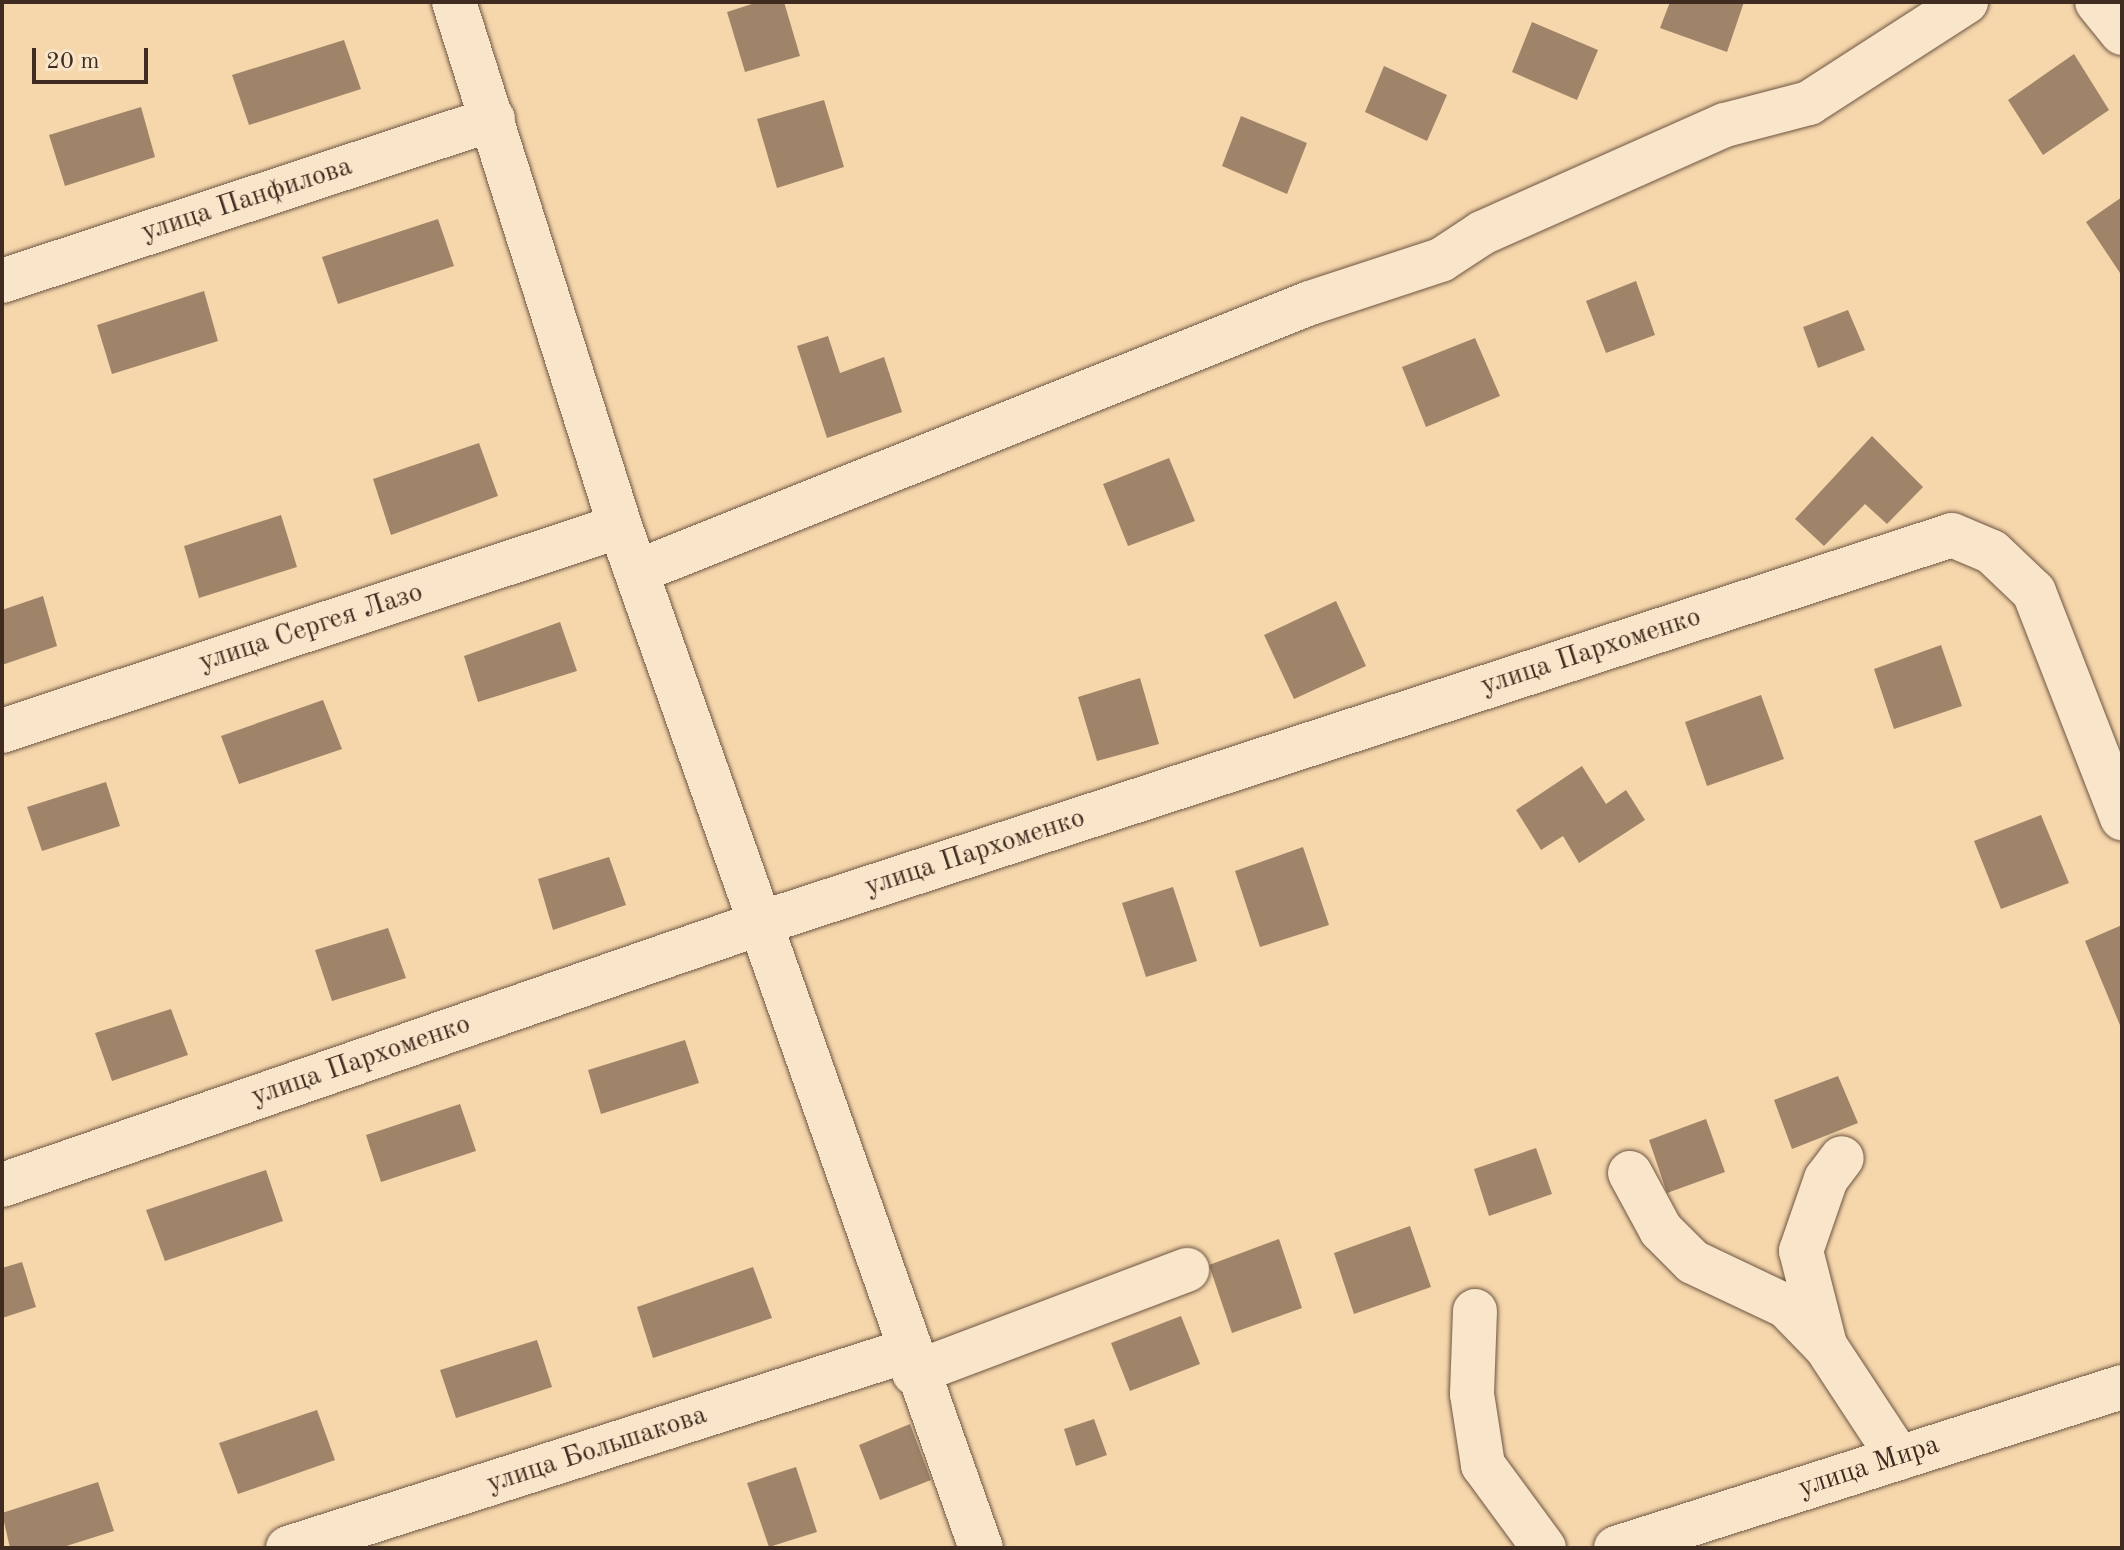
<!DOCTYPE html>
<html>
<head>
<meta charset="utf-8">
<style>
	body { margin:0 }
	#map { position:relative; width:2124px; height:1550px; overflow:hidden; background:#f6d7ac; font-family:"Old Standard TT",serif }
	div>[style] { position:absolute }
	.building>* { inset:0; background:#9f8469 }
	.roads { filter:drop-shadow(0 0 2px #6e5643) drop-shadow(0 0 2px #6e5643) }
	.minor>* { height:44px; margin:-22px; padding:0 22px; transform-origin:22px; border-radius:22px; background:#f9e5c9 }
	span { translate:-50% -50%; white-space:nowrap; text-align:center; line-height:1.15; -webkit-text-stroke:8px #f9e5c9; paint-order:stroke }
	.street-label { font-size:28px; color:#402b20 }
	.frame { position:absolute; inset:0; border:4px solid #402b20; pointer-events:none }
	.scale { position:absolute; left:32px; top:48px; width:116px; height:36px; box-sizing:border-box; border:4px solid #402b20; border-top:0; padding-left:10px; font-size:24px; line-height:28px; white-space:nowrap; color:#402b20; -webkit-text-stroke:6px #f9e5c9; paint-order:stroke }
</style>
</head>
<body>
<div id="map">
	<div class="building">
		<div style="clip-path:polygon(758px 2px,784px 2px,800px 56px,745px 72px,727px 12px)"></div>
		<div style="clip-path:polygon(1670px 2px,1744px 2px,1727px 52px,1660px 28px)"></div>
		<div style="clip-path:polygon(1532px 22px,1598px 50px,1577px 100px,1512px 72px)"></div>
		<div style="clip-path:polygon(344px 40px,361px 89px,249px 125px,232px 75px)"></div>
		<div style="clip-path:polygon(2074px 54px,2109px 110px,2043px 155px,2008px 100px)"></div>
		<div style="clip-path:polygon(1384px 66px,1447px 95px,1427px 141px,1365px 112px)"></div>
		<div style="clip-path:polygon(824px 100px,844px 167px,777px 188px,757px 119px)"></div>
		<div style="clip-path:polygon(141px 107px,155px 157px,65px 186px,49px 135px)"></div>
		<div style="clip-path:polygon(1241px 116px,1307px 143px,1287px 194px,1222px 166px)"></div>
		<div style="clip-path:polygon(2122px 197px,2122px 276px,2086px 222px)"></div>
		<div style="clip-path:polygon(438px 219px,454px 266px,338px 304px,322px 257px)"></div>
		<div style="clip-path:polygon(1636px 281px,1655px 335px,1606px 353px,1586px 301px)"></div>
		<div style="clip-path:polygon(204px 291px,218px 341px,112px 374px,97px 325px)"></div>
		<div style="clip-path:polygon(1848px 310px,1865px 350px,1818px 368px,1803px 327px)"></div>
		<div style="clip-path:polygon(828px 336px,840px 373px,884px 357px,902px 412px,827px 438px,797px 346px)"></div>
		<div style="clip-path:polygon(1475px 338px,1500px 396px,1426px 427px,1402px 367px)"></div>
		<div style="clip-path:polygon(1872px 436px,1923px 487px,1887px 524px,1865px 504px,1824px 546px,1795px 519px)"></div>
		<div style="clip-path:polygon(479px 443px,498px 496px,391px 535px,373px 479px)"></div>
		<div style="clip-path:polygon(1169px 458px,1195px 521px,1128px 546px,1103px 484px)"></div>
		<div style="clip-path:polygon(281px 515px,297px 567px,199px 598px,184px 546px)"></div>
		<div style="clip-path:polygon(43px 596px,57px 646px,2px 665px,2px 610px)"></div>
		<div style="clip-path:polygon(1336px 601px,1366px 666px,1294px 699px,1264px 635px)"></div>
		<div style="clip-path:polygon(560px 622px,577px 671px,478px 702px,464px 656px)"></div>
		<div style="clip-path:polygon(1941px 645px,1962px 706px,1894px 729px,1874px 669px)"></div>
		<div style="clip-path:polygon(1140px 678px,1159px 744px,1097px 761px,1078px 697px)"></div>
		<div style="clip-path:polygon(1761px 695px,1784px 759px,1707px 786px,1685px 722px)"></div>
		<div style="clip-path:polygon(323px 700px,342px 749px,239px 784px,221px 736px)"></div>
		<div style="clip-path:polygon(1582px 766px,1606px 804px,1626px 790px,1645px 820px,1579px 863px,1563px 836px,1541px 850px,1516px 810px)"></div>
		<div style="clip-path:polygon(106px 782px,120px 826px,42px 851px,27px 807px)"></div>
		<div style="clip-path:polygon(2041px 815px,2069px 883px,2001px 909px,1974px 841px)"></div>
		<div style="clip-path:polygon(1303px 847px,1329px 925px,1260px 947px,1235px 871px)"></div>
		<div style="clip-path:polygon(609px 857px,626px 905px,553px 930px,538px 879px)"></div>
		<div style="clip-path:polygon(1173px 887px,1197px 961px,1146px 977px,1122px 903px)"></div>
		<div style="clip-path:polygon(2122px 925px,2122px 1030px,2085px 941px)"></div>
		<div style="clip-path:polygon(388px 928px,406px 978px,332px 1001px,315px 950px)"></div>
		<div style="clip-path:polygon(171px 1009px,188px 1055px,112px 1081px,95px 1033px)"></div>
		<div style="clip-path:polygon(685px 1040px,699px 1083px,601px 1114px,588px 1070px)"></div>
		<div style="clip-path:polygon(1838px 1076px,1858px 1123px,1792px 1149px,1774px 1100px)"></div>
		<div style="clip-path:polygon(460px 1104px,476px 1151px,381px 1182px,366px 1135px)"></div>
		<div style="clip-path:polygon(1706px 1119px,1725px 1172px,1667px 1193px,1649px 1140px)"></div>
		<div style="clip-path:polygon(1536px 1148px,1552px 1194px,1489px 1216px,1474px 1169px)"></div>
		<div style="clip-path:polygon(266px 1170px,283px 1221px,165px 1261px,146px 1210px)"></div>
		<div style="clip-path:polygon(1410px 1226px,1431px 1287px,1354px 1314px,1334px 1253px)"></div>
		<div style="clip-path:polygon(1279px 1239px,1302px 1308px,1232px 1333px,1209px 1265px)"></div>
		<div style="clip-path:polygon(22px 1262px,36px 1307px,2px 1318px,2px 1268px)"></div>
		<div style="clip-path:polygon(753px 1267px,772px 1318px,653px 1358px,637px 1307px)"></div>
		<div style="clip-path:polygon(1181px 1316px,1200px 1364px,1130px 1391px,1111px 1343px)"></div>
		<div style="clip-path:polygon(537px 1340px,552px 1387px,456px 1418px,440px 1370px)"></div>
		<div style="clip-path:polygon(317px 1410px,335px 1460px,238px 1494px,219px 1443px)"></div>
		<div style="clip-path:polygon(1094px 1419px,1107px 1455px,1076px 1466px,1064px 1429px)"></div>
		<div style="clip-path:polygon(910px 1424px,931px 1480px,880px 1500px,859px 1445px)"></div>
		<div style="clip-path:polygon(796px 1467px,817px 1532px,769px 1547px,747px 1483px)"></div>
		<div style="clip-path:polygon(98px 1482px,114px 1531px,60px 1548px,10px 1548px,2px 1513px)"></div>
	</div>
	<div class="roads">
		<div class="minor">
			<div style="left:454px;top:2px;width:550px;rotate:72.42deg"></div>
			<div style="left:620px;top:526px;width:1084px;rotate:70.55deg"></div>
			<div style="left:2097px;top:2px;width:40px;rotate:51deg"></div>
			<div style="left:2px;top:281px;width:517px;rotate:-18.26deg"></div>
			<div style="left:641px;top:570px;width:720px;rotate:-21.76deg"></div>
			<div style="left:1310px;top:303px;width:138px;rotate:-18.2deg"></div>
			<div style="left:1441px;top:260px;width:49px;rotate:-33.4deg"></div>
			<div style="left:1482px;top:233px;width:266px;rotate:-24deg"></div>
			<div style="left:1725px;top:125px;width:87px;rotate:-14.7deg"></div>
			<div style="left:1809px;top:103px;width:187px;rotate:-32.8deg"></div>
			<div style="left:2px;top:731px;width:651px;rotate:-18.35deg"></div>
			<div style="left:1630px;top:1173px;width:65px;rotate:61.5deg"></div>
			<div style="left:1661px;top:1230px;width:45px;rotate:45deg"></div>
			<div style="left:1693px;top:1262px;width:103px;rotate:25.3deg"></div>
			<div style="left:1786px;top:1306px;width:57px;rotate:45.7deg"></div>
			<div style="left:1826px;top:1347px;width:133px;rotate:56.7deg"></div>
			<div style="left:2px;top:1185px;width:806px;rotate:-19.04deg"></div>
			<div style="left:764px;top:922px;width:1249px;rotate:-18.04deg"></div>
			<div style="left:1952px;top:535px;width:43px;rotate:23deg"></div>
			<div style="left:1992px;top:552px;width:58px;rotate:43.6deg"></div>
			<div style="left:2034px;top:592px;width:243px;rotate:68.7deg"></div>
			<div style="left:1475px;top:1311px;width:83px;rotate:92.1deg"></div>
			<div style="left:1472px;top:1394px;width:72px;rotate:81.2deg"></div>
			<div style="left:1483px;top:1465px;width:103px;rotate:53.7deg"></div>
			<div style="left:1824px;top:1341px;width:93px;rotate:-104.3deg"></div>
			<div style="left:1801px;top:1251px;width:76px;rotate:-70.9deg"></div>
			<div style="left:1826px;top:1179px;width:26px;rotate:-53deg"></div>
			<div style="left:914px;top:1373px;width:292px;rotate:-20.7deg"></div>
			<div style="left:288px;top:1548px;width:649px;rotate:-17.68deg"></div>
			<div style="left:1616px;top:1548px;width:531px;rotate:-17.65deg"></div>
		</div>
	</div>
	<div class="street-label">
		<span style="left:247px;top:200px;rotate:-18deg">улица Панфилова</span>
		<span style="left:311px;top:628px;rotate:-18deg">улица Сергея Лазо</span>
		<span style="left:1591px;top:652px;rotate:-18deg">улица Пархоменко</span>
		<span style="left:975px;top:853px;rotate:-18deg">улица Пархоменко</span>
		<span style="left:361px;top:1061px;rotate:-19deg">улица Пархоменко</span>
		<span style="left:597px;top:1450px;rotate:-18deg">улица Большакова</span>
		<span style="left:1869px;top:1467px;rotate:-18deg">улица Мира</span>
	</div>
	<div class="frame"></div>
	<div class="scale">20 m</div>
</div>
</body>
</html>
